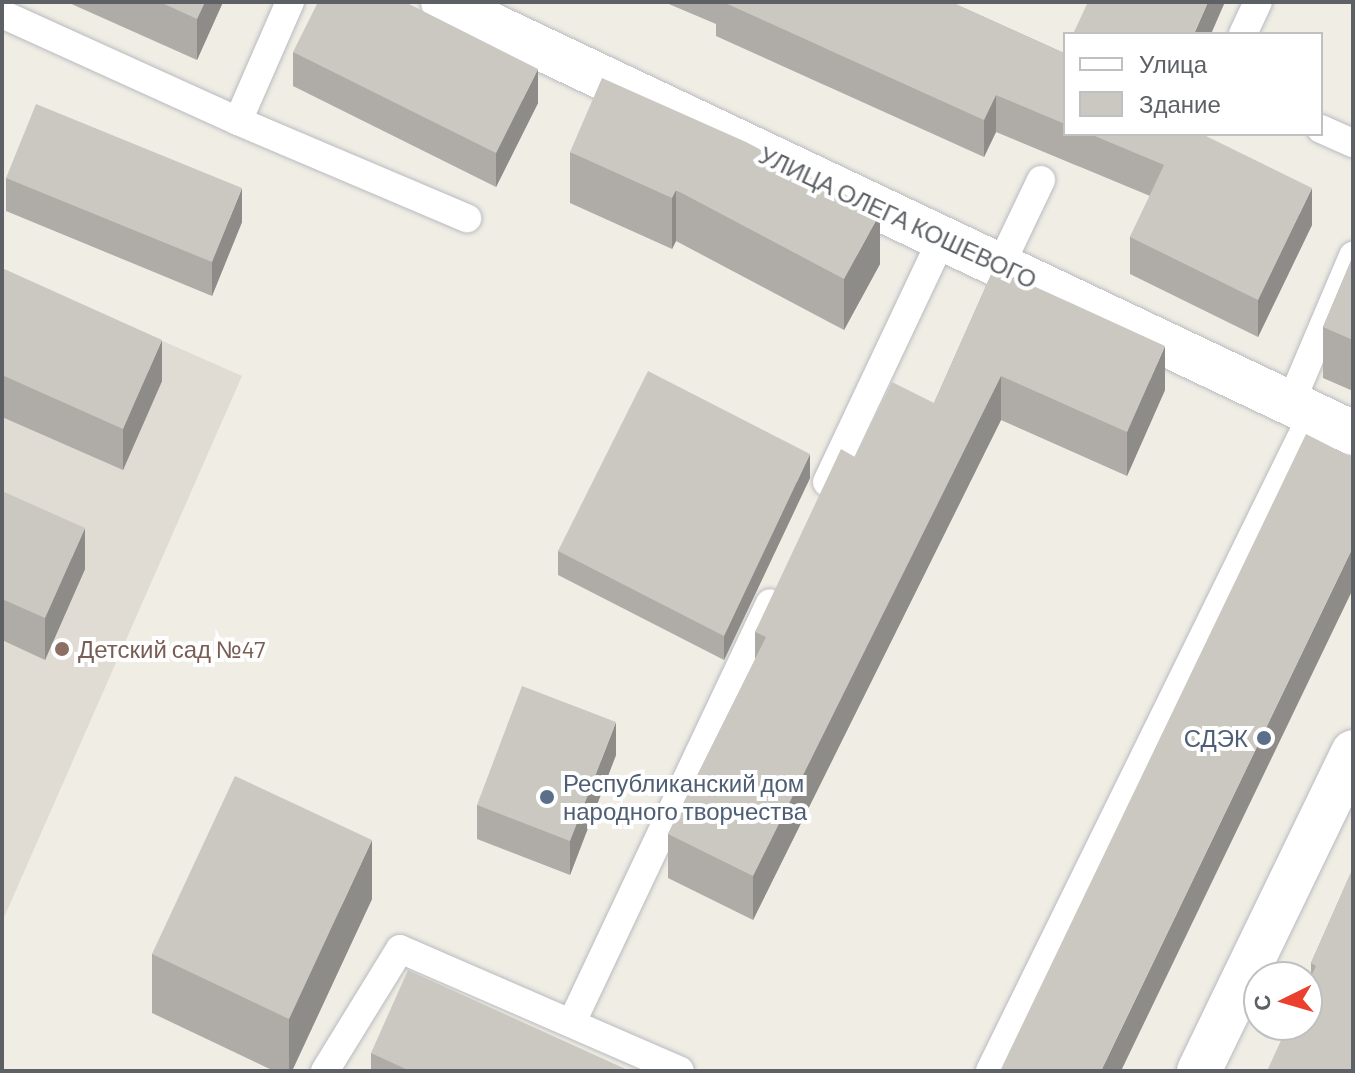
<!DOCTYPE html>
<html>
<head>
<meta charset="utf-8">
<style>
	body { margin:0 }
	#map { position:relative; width:1355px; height:1073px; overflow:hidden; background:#f0ede5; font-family:Barlow,sans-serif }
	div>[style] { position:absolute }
	.education>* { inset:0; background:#e0dcd3 }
	.roads { filter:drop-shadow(0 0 2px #b8bbbf) drop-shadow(0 0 2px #b8bbbf) }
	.lane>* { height:28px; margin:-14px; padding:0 14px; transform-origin:14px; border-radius:14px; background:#fff }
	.street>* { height:44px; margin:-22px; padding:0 22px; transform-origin:22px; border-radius:22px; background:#fff }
	.secondary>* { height:44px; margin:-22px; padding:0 22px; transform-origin:22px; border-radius:22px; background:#fff }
	.wall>* { inset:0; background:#afaca7 }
	.shaded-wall>* { inset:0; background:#8e8c88 }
	.building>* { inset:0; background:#cbc8c2 }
	.dots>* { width:22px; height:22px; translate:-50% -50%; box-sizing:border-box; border:4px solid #fff; border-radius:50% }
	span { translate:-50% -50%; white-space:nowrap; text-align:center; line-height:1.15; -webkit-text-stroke:8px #fff; paint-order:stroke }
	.street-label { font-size:24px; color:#5d6166 }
	.education-label { font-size:24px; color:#785e54 }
	.left { translate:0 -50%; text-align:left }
	.service-label { font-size:24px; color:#4e5e75 }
	.right { translate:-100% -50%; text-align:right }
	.frame { position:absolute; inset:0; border:4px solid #5d6166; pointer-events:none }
	.legend { position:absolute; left:1063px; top:32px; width:260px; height:104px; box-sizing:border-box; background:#fff; border:2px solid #bec0c2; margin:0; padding:10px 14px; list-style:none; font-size:24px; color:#5d6166 }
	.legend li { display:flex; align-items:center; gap:16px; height:40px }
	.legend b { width:40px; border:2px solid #bec0c2 }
	.north { position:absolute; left:1243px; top:961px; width:80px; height:80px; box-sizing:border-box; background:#fff; border:2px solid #bec0c2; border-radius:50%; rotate:265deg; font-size:22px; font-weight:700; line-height:32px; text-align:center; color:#5d6166 }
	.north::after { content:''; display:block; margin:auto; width:28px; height:36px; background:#ec402e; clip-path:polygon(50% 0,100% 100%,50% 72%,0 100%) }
</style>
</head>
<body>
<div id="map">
	<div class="education">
		<div style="clip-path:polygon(2px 270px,242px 376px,2px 922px)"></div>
	</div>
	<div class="roads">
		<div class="lane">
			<div style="left:2px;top:14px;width:259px;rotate:24.4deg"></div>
			<div style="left:238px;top:121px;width:130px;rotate:-66.4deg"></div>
			<div style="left:1243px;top:34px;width:35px;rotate:-65deg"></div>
			<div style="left:238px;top:121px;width:249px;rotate:23deg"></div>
			<div style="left:1321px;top:129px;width:35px;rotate:24deg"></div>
			<div style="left:1001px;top:264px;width:93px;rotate:-64.5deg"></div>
			<div style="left:1291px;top:402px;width:159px;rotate:-67deg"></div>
			<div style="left:827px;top:482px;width:271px;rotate:-64.7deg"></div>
			<div style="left:572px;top:1022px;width:463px;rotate:-64.7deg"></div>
			<div style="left:325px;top:1071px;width:143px;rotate:-58.4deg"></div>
			<div style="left:400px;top:949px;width:305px;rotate:23.5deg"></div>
			<div style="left:990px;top:1071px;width:733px;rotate:-63.85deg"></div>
		</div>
		<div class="street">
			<div style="left:443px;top:2px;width:1007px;rotate:25.34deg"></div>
		</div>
		<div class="secondary">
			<div style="left:1199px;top:1071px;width:354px;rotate:-64.2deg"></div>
		</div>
	</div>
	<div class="wall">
		<div style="clip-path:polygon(67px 2px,223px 2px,197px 60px)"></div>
		<div style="clip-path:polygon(664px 2px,951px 2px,1064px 53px,1065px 52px,1065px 134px,1202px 134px,1312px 225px,1258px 337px,1130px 274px,1130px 237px,1150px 196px,996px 132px,984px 157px,716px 36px,716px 24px)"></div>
		<div style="clip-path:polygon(293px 52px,538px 103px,496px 187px,293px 86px)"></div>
		<div style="clip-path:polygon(570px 152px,880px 264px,844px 330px,676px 241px,672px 249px,570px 203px)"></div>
		<div style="clip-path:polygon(6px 178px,242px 222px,212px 296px,6px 211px)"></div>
		<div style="clip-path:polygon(1353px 256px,1353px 391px,1323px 378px,1323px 327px)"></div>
		<div style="clip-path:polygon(2px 268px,162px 381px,123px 470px,2px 417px)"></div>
		<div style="clip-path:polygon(994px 268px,1165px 390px,1127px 476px,1001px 420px,753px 920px,668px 878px,668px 834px,755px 660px,755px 632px,855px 457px,934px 403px)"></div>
		<div style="clip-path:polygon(810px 478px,724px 660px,558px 575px,558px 551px)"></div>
		<div style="clip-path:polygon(2px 491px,85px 569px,45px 660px,2px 640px)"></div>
		<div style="clip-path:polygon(616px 755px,570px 875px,477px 839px,477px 805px)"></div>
		<div style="clip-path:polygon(1353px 868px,1353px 1071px,1311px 976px,1311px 963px)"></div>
		<div style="clip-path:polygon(372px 899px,292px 1071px,274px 1071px,152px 1013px,152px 954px)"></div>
		<div style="clip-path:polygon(371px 1053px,630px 1071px,371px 1071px)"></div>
	</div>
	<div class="shaded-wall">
		<div style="clip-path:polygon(205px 2px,223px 2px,197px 60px,197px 19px)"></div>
		<div style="clip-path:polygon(1208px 2px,1225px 2px,1211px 34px,1194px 34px)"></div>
		<div style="clip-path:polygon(538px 69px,538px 103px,496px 187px,496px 153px)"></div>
		<div style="clip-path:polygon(996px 95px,996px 132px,984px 157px,984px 120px)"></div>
		<div style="clip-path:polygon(242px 188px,242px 222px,212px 296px,212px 262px)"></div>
		<div style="clip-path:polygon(1312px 188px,1312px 225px,1258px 337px,1258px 300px)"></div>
		<div style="clip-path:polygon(676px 190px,676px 241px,672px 249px,672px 198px)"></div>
		<div style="clip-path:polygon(880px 213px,880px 264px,844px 330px,844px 279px)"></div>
		<div style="clip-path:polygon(162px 340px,162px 381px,123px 470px,123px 429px)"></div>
		<div style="clip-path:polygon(1165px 346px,1165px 390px,1127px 476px,1127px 432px)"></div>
		<div style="clip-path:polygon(1001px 376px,1001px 420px,753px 920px,753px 876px)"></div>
		<div style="clip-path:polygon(810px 454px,810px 478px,724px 660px,724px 636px)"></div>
		<div style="clip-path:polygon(85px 528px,85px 569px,45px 660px,45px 618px)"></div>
		<div style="clip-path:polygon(1353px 547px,1353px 589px,1121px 1071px,1101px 1071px)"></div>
		<div style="clip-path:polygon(616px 722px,616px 755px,570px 875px,570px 841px)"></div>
		<div style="clip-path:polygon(372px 840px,372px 899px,292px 1071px,289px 1071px,289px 1019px)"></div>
	</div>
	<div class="building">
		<div style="clip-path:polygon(160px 2px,205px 2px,197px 19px)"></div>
		<div style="clip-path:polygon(318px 2px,405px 2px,538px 69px,496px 153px,293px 52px)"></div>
		<div style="clip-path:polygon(723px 2px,951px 2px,1064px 53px,1065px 52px,1065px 124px,996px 95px,984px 120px)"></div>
		<div style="clip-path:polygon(1088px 2px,1208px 2px,1194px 34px,1073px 34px)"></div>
		<div style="clip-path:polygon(602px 78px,746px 142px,880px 213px,844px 279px,676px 190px,672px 198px,570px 152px)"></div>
		<div style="clip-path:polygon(36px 104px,242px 188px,212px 262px,6px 178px)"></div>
		<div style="clip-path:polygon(1090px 134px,1202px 134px,1312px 188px,1258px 300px,1130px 237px,1164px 165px)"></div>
		<div style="clip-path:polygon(1353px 256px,1353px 340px,1323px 327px)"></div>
		<div style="clip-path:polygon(2px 268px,162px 340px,123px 429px,2px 375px)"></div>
		<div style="clip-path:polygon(994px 268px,1165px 346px,1127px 432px,1001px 376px,753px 876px,668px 834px,766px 637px,755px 632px,841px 449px,855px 457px,892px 382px,934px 403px)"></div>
		<div style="clip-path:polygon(648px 371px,810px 454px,724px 636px,558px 551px)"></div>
		<div style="clip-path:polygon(1306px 434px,1353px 458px,1353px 547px,1101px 1071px,1006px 1071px,1001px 1069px)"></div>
		<div style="clip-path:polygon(2px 491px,85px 528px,45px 618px,2px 599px)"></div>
		<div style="clip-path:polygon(522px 686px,616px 722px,570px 841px,477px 805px)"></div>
		<div style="clip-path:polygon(235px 776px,372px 840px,289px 1019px,152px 954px)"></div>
		<div style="clip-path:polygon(1353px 868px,1353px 1071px,1267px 1071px,1288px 1025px,1307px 1025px,1307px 985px,1316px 966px,1311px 963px)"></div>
		<div style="clip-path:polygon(408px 970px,630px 1071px,410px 1071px,371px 1053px)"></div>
	</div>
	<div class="dots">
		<div style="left:62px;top:649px;background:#8d6e63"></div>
		<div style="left:1264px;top:738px;background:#5c6f8a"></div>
		<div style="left:547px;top:797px;background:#5c6f8a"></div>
	</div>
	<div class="street-label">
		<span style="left:898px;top:217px;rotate:25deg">УЛИЦА ОЛЕГА КОШЕВОГО</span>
	</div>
	<div class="education-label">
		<span class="left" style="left:78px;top:649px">Детский сад №47</span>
	</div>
	<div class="service-label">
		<span class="right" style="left:1248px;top:738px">СДЭК</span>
		<span class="left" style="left:563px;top:797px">Республиканский дом<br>народного творчества</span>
	</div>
	<div class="frame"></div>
	<ul class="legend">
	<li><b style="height:10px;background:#fff"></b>Улица</li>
	<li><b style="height:22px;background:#cbc8c2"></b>Здание</li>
	</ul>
	<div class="north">С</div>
</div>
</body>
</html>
